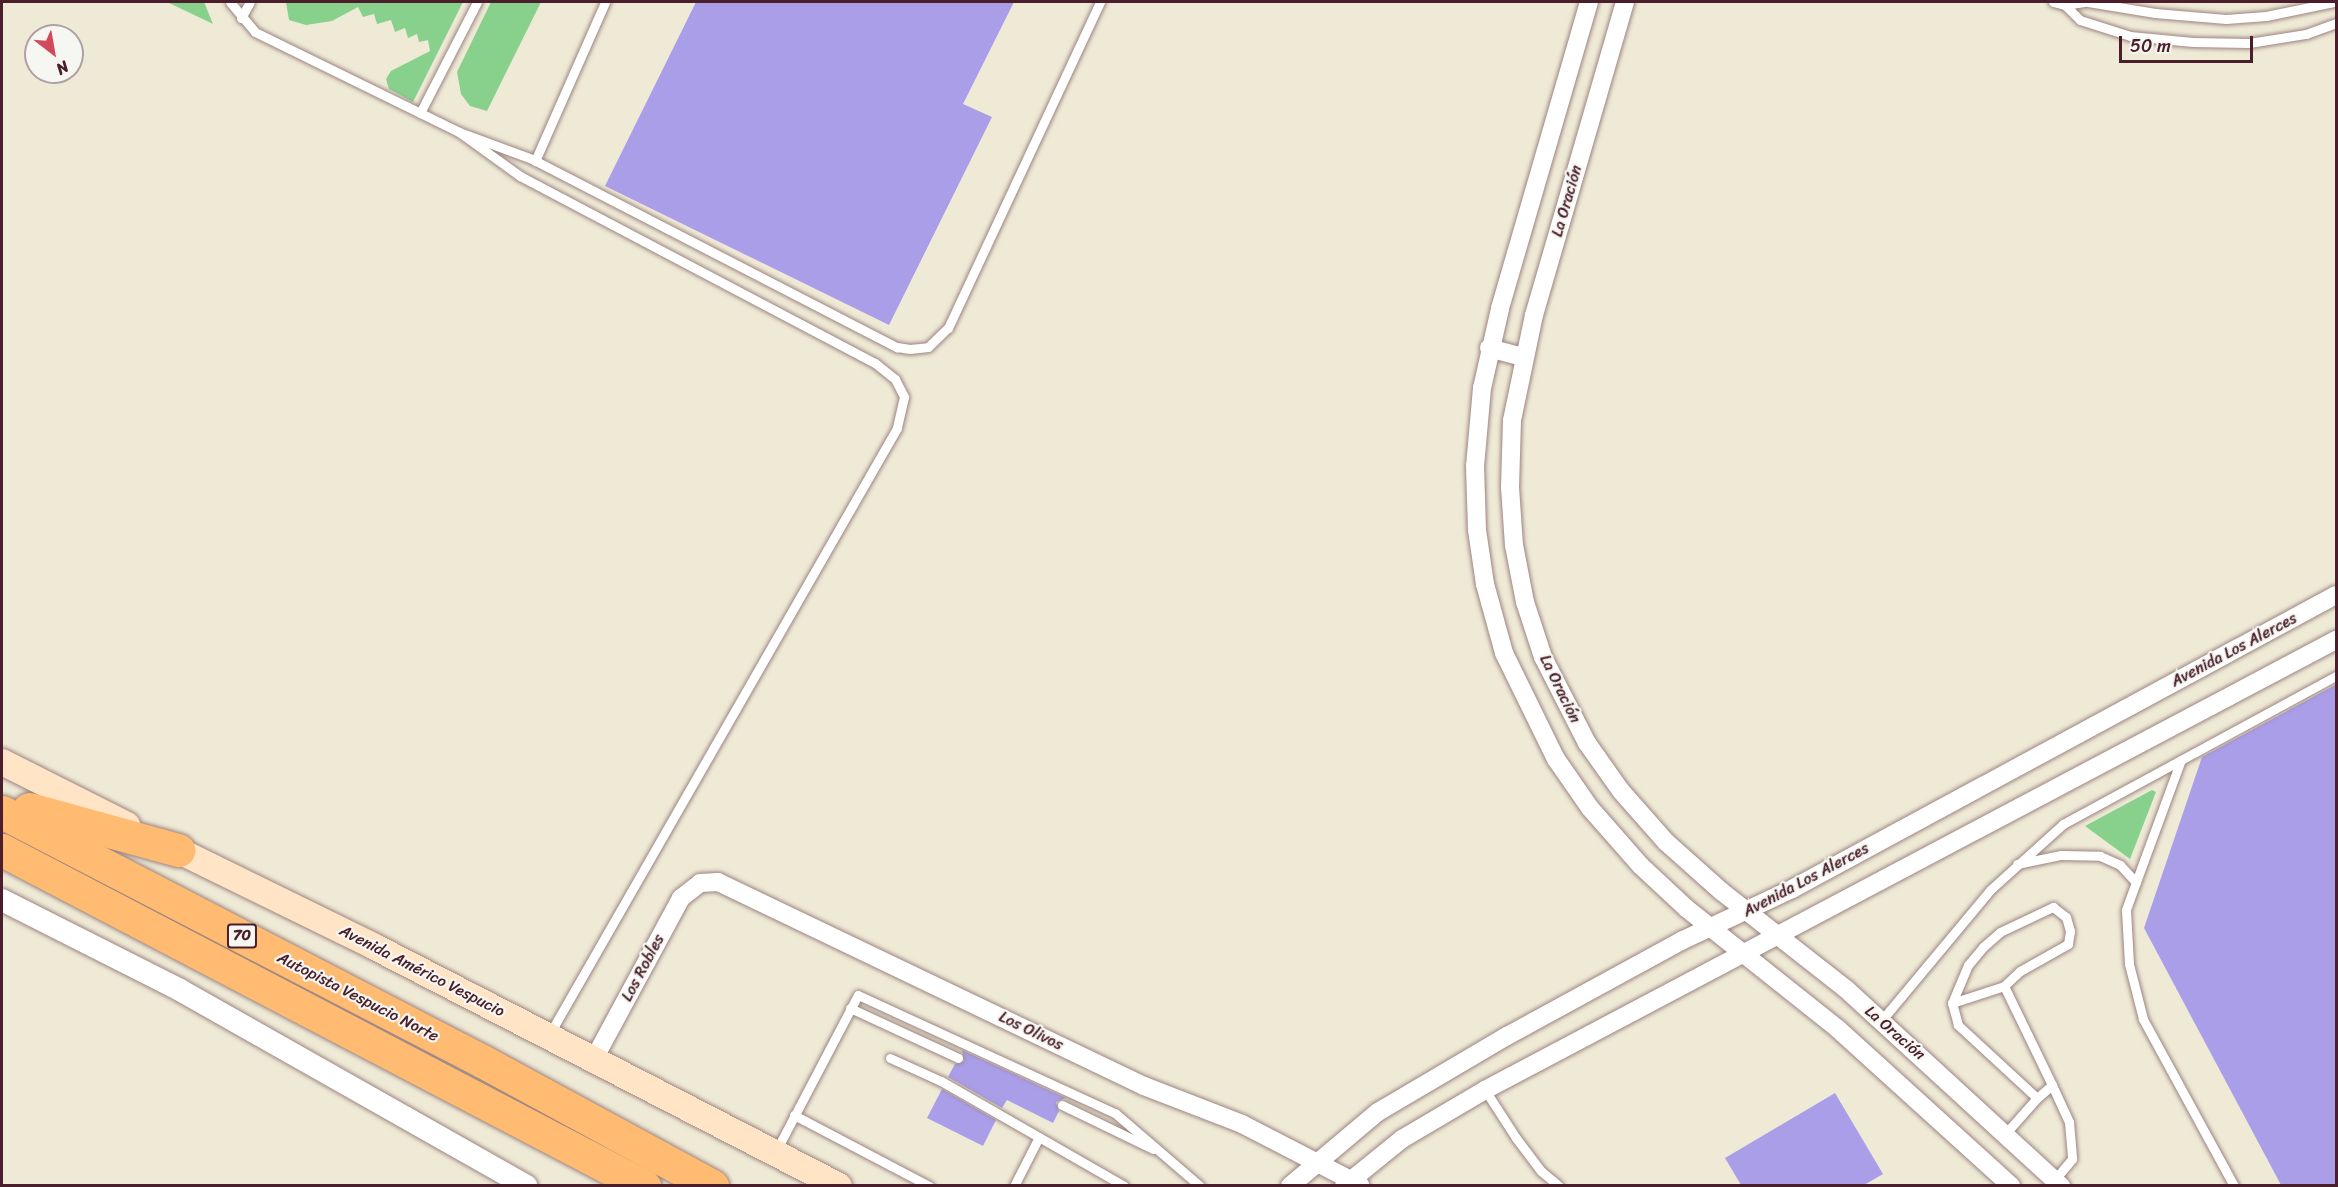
<!DOCTYPE html>
<html>
<head>
<meta charset="utf-8">
<style>
	body { margin:0 }
	#map { position:relative; width:2338px; height:1187px; overflow:hidden; background:#efead6; font-family:Sriracha,sans-serif }
	div>[style] { position:absolute }
	.green>* { inset:0; background:#87d18d }
	.building>* { inset:0; background:#aa9ee9 }
	.roads { filter:drop-shadow(0 0 2px #9c8480) drop-shadow(0 0 2px #9c8480) }
	.service>* { height:9px; margin:-4.5px; padding:0 4.5px; transform-origin:4.5px; border-radius:4.5px; background:#fff }
	.minor>* { height:18px; margin:-9px; padding:0 9px; transform-origin:9px; border-radius:9px; background:#fff }
	.tertiary>* { height:22px; margin:-11px; padding:0 11px; transform-origin:11px; border-radius:11px; background:#fff }
	.secondary>* { height:26px; margin:-13px; padding:0 13px; transform-origin:13px; border-radius:13px; background:#ffe4c6 }
	.motorway>* { height:33px; margin:-16.5px; padding:0 16.5px; transform-origin:16.5px; border-radius:16.5px; background:#febb71 }
	span { translate:-50% -50%; white-space:nowrap; text-align:center; line-height:1.15; -webkit-text-stroke:4.5px #f6f6f2; paint-order:stroke }
	.shield-label span { padding:2px 4px; background:#f6f6f2; border:2px solid; border-radius:4px; -webkit-text-stroke-width:0 }
	.shield-label { font-size:15px; color:#4a1f2b; font-weight:700 }
	.street-label { font-size:16px; color:#4a1f2b }
	.frame { position:absolute; inset:0; border:3px solid #4a1f2b; pointer-events:none }
	.north { position:absolute; left:24px; top:24px; width:60px; height:60px; box-sizing:border-box; background:#f6f6f2; border:2px solid #b1a0a2; border-radius:50%; rotate:149deg; font-size:16px; font-weight:700; line-height:24px; text-align:center; color:#4a1f2b }
	.north::after { content:''; display:block; margin:auto; width:21px; height:27px; background:#d1495b; clip-path:polygon(50% 0,100% 100%,50% 72%,0 100%) }
	.scale { position:absolute; left:2119px; top:36px; width:134px; height:27px; box-sizing:border-box; border:3px solid #4a1f2b; border-top:0; padding-left:8px; font-size:18px; line-height:21px; white-space:nowrap; color:#4a1f2b; -webkit-text-stroke:4px #f6f6f2; paint-order:stroke }
</style>
</head>
<body>
<div id="map">
	<div class="green">
		<div style="clip-path:polygon(167px 2px,204px 2px,213px 24px)"></div>
		<div style="clip-path:polygon(286px 2px,463px 2px,413px 102px,389px 89px,386px 79px,391px 71px,430px 51px,428px 40px,419px 42px,417px 34px,408px 38px,405px 28px,395px 32px,391px 20px,377px 24px,374px 14px,363px 17px,358px 7px,332px 21px,306px 25px,289px 20px)"></div>
		<div style="clip-path:polygon(491px 2px,541px 2px,487px 111px,470px 106px,461px 94px,457px 72px)"></div>
		<div style="clip-path:polygon(2152px 790px,2156px 792px,2130px 859px,2085px 826px)"></div>
	</div>
	<div class="building">
		<div style="clip-path:polygon(696px 2px,1014px 2px,963px 104px,992px 117px,889px 325px,605px 186px)"></div>
		<div style="clip-path:polygon(2337px 684px,2337px 1185px,2281px 1185px,2144px 928px,2202px 757px)"></div>
		<div style="clip-path:polygon(962px 1050px,1066px 1098px,1056px 1102px,1059px 1111px,1053px 1123px,1007px 1100px,1002px 1108px,948px 1077px,955px 1064px,964px 1061px)"></div>
		<div style="clip-path:polygon(942px 1089px,996px 1120px,983px 1146px,927px 1118px)"></div>
		<div style="clip-path:polygon(1835px 1093px,1883px 1174px,1864px 1185px,1741px 1185px,1725px 1158px)"></div>
	</div>
	<div class="roads">
		<div class="service">
			<div style="left:230px;top:2px;width:39px;rotate:50deg"></div>
			<div style="left:255px;top:32px;width:227px;rotate:26.1deg"></div>
			<div style="left:459px;top:132px;width:78px;rotate:20.3deg"></div>
			<div style="left:532px;top:159px;width:411px;rotate:27.3deg"></div>
			<div style="left:897px;top:347px;width:13px;rotate:9deg"></div>
			<div style="left:910px;top:349px;width:18px;rotate:-6deg"></div>
			<div style="left:928px;top:347px;width:28px;rotate:-44deg"></div>
			<div style="left:948px;top:328px;width:360px;rotate:-65deg"></div>
			<div style="left:2053px;top:2px;width:12px;rotate:14deg"></div>
			<div style="left:2065px;top:5px;width:19px;rotate:-9deg"></div>
			<div style="left:2088px;top:2px;width:68px;rotate:9.3deg"></div>
			<div style="left:2155px;top:13px;width:71px;rotate:4.8deg"></div>
			<div style="left:2226px;top:19px;width:40px;rotate:-4.3deg"></div>
			<div style="left:2266px;top:16px;width:69px;rotate:-11.6deg"></div>
			<div style="left:2065px;top:5px;width:21px;rotate:45deg"></div>
			<div style="left:2080px;top:20px;width:52px;rotate:17.7deg"></div>
			<div style="left:2130px;top:36px;width:63px;rotate:5.4deg"></div>
			<div style="left:2193px;top:42px;width:56px;rotate:1deg"></div>
			<div style="left:2249px;top:43px;width:58px;rotate:-9deg"></div>
			<div style="left:2306px;top:34px;width:32px;rotate:-20deg"></div>
			<div style="left:241px;top:18px;width:18px;rotate:-61deg"></div>
			<div style="left:420px;top:113px;width:125px;rotate:-62.8deg"></div>
			<div style="left:459px;top:132px;width:75px;rotate:35.8deg"></div>
			<div style="left:520px;top:176px;width:401px;rotate:27.8deg"></div>
			<div style="left:875px;top:363px;width:26px;rotate:39deg"></div>
			<div style="left:895px;top:379px;width:20px;rotate:63deg"></div>
			<div style="left:904px;top:397px;width:32px;rotate:103deg"></div>
			<div style="left:897px;top:428px;width:700px;rotate:119.83deg"></div>
			<div style="left:535px;top:161px;width:174px;rotate:-66.2deg"></div>
			<div style="left:2017px;top:864px;width:45px;rotate:-11.6deg"></div>
			<div style="left:2061px;top:855px;width:39px;rotate:1deg"></div>
			<div style="left:2100px;top:856px;width:22px;rotate:24deg"></div>
			<div style="left:2120px;top:865px;width:23px;rotate:47deg"></div>
			<div style="left:2136px;top:882px;width:30px;rotate:110deg"></div>
			<div style="left:2126px;top:910px;width:54px;rotate:86.8deg"></div>
			<div style="left:2129px;top:964px;width:57px;rotate:75.7deg"></div>
			<div style="left:2143px;top:1019px;width:190px;rotate:61.4deg"></div>
			<div style="left:2136px;top:882px;width:130px;rotate:-69.8deg"></div>
			<div style="left:1952px;top:1003px;width:55px;rotate:-18.1deg"></div>
			<div style="left:850px;top:1008px;width:119px;rotate:24.8deg"></div>
			<div style="left:1881px;top:1021px;width:170px;rotate:-50.2deg"></div>
			<div style="left:1990px;top:890px;width:98px;rotate:-42.1deg"></div>
			<div style="left:2063px;top:824px;width:311px;rotate:-28.5deg"></div>
			<div style="left:890px;top:1058px;width:56px;rotate:24.3deg"></div>
			<div style="left:941px;top:1081px;width:211px;rotate:29.8deg"></div>
			<div style="left:2052px;top:1085px;width:20px;rotate:139deg"></div>
			<div style="left:2037px;top:1098px;width:108px;rotate:-137.3deg"></div>
			<div style="left:1958px;top:1025px;width:23px;rotate:-105deg"></div>
			<div style="left:1952px;top:1003px;width:41px;rotate:-67.2deg"></div>
			<div style="left:1968px;top:965px;width:23px;rotate:-50deg"></div>
			<div style="left:1983px;top:947px;width:23px;rotate:-41deg"></div>
			<div style="left:2000px;top:932px;width:59px;rotate:-25.3deg"></div>
			<div style="left:2053px;top:907px;width:16px;rotate:38deg"></div>
			<div style="left:2066px;top:917px;width:15px;rotate:74deg"></div>
			<div style="left:2070px;top:931px;width:13px;rotate:99deg"></div>
			<div style="left:2068px;top:944px;width:55px;rotate:150.6deg"></div>
			<div style="left:2020px;top:971px;width:22px;rotate:137deg"></div>
			<div style="left:2004px;top:986px;width:110px;rotate:64.1deg"></div>
			<div style="left:2052px;top:1085px;width:41px;rotate:65.3deg"></div>
			<div style="left:2069px;top:1122px;width:37px;rotate:85deg"></div>
			<div style="left:2072px;top:1159px;width:26px;rotate:130deg"></div>
			<div style="left:1485px;top:1090px;width:57px;rotate:57.1deg"></div>
			<div style="left:1516px;top:1138px;width:41px;rotate:52.9deg"></div>
			<div style="left:1541px;top:1171px;width:23px;rotate:40deg"></div>
			<div style="left:1062px;top:1105px;width:101px;rotate:25.8deg"></div>
			<div style="left:794px;top:1115px;width:153px;rotate:27.7deg"></div>
			<div style="left:2006px;top:1133px;width:47px;rotate:-48.5deg"></div>
			<div style="left:776px;top:1151px;width:176px;rotate:-62.3deg"></div>
			<div style="left:858px;top:995px;width:283px;rotate:24.7deg"></div>
			<div style="left:1115px;top:1113px;width:112px;rotate:40.7deg"></div>
			<div style="left:1014px;top:1186px;width:55px;rotate:-63deg"></div>
		</div>
		<div class="minor">
			<div style="left:1589px;top:2px;width:320px;rotate:106.2deg"></div>
			<div style="left:1500px;top:309px;width:81px;rotate:102.8deg"></div>
			<div style="left:1482px;top:388px;width:78px;rotate:95.1deg"></div>
			<div style="left:1475px;top:466px;width:64px;rotate:88.2deg"></div>
			<div style="left:1477px;top:530px;width:55px;rotate:81.6deg"></div>
			<div style="left:1485px;top:584px;width:72px;rotate:74.6deg"></div>
			<div style="left:1504px;top:653px;width:118px;rotate:63.9deg"></div>
			<div style="left:1556px;top:759px;width:60px;rotate:55.2deg"></div>
			<div style="left:1590px;top:808px;width:77px;rotate:48.7deg"></div>
			<div style="left:1641px;top:866px;width:62px;rotate:43deg"></div>
			<div style="left:1686px;top:908px;width:194px;rotate:38.5deg"></div>
			<div style="left:1838px;top:1029px;width:234px;rotate:42.2deg"></div>
			<div style="left:1625px;top:2px;width:326px;rotate:106.2deg"></div>
			<div style="left:1534px;top:315px;width:107px;rotate:101.8deg"></div>
			<div style="left:1512px;top:420px;width:67px;rotate:91.7deg"></div>
			<div style="left:1510px;top:487px;width:58px;rotate:86.1deg"></div>
			<div style="left:1514px;top:545px;width:58px;rotate:79.1deg"></div>
			<div style="left:1525px;top:602px;width:58px;rotate:71.9deg"></div>
			<div style="left:1543px;top:657px;width:97px;rotate:62.9deg"></div>
			<div style="left:1587px;top:743px;width:59px;rotate:54.7deg"></div>
			<div style="left:1621px;top:791px;width:68px;rotate:48.6deg"></div>
			<div style="left:1666px;top:842px;width:74px;rotate:41.7deg"></div>
			<div style="left:1721px;top:891px;width:159px;rotate:38.1deg"></div>
			<div style="left:1846px;top:989px;width:292px;rotate:42.5deg"></div>
			<div style="left:1489px;top:348px;width:35px;rotate:15deg"></div>
			<div style="left:594px;top:1059px;width:183px;rotate:-61.6deg"></div>
			<div style="left:681px;top:898px;width:24px;rotate:-38deg"></div>
			<div style="left:700px;top:883px;width:18px;rotate:-3deg"></div>
			<div style="left:718px;top:882px;width:472px;rotate:25.6deg"></div>
			<div style="left:1144px;top:1086px;width:105px;rotate:21.2deg"></div>
			<div style="left:1242px;top:1124px;width:133px;rotate:27.3deg"></div>
			<div style="left:1290px;top:1186px;width:115px;rotate:-40.1deg"></div>
			<div style="left:1378px;top:1112px;width:150px;rotate:-30.5deg"></div>
			<div style="left:1507px;top:1036px;width:200px;rotate:-28.6deg"></div>
			<div style="left:1683px;top:940px;width:120px;rotate:-25.1deg"></div>
			<div style="left:1792px;top:889px;width:618px;rotate:-28.39deg"></div>
			<div style="left:1344px;top:1186px;width:75px;rotate:-39deg"></div>
			<div style="left:1402px;top:1139px;width:96px;rotate:-30.6deg"></div>
			<div style="left:1485px;top:1090px;width:963px;rotate:-27.87deg"></div>
		</div>
		<div class="tertiary">
			<div style="left:2px;top:900px;width:199px;rotate:26.8deg"></div>
			<div style="left:180px;top:990px;width:398px;rotate:29.5deg"></div>
		</div>
		<div class="secondary">
			<div style="left:2px;top:762px;width:140px;rotate:26.7deg"></div>
			<div style="left:163px;top:843px;width:234px;rotate:26.1deg"></div>
			<div style="left:373px;top:946px;width:524px;rotate:27.25deg"></div>
		</div>
		<div class="motorway">
			<div style="left:29px;top:809px;width:155px;rotate:15.4deg"></div>
			<div style="left:2px;top:812px;width:541px;rotate:27.42deg"></div>
			<div style="left:482px;top:1061px;width:262px;rotate:28.5deg"></div>
			<div style="left:2px;top:850px;width:725px;rotate:27.63deg"></div>
		</div>
	</div>
	<div class="shield-label">
		<span style="left:242px;top:936px">70</span>
	</div>
	<div class="street-label">
		<span style="left:1567px;top:201px;rotate:-74deg">La Oración</span>
		<span style="left:2234px;top:650px;rotate:-28deg">Avenida Los Alerces</span>
		<span style="left:1560px;top:689px;rotate:64deg">La Oración</span>
		<span style="left:1806px;top:880px;rotate:-28deg">Avenida Los Alerces</span>
		<span style="left:643px;top:968px;rotate:-62deg">Los Robles</span>
		<span style="left:422px;top:971px;rotate:27deg">Avenida Américo Vespucio</span>
		<span style="left:358px;top:997px;rotate:27deg">Autopista Vespucio Norte</span>
		<span style="left:1031px;top:1031px;rotate:26deg">Los Olivos</span>
		<span style="left:1895px;top:1033px;rotate:41deg">La Oración</span>
	</div>
	<div class="frame"></div>
	<div class="north">N</div>
	<div class="scale">50 m</div>
</div>
</body>
</html>
